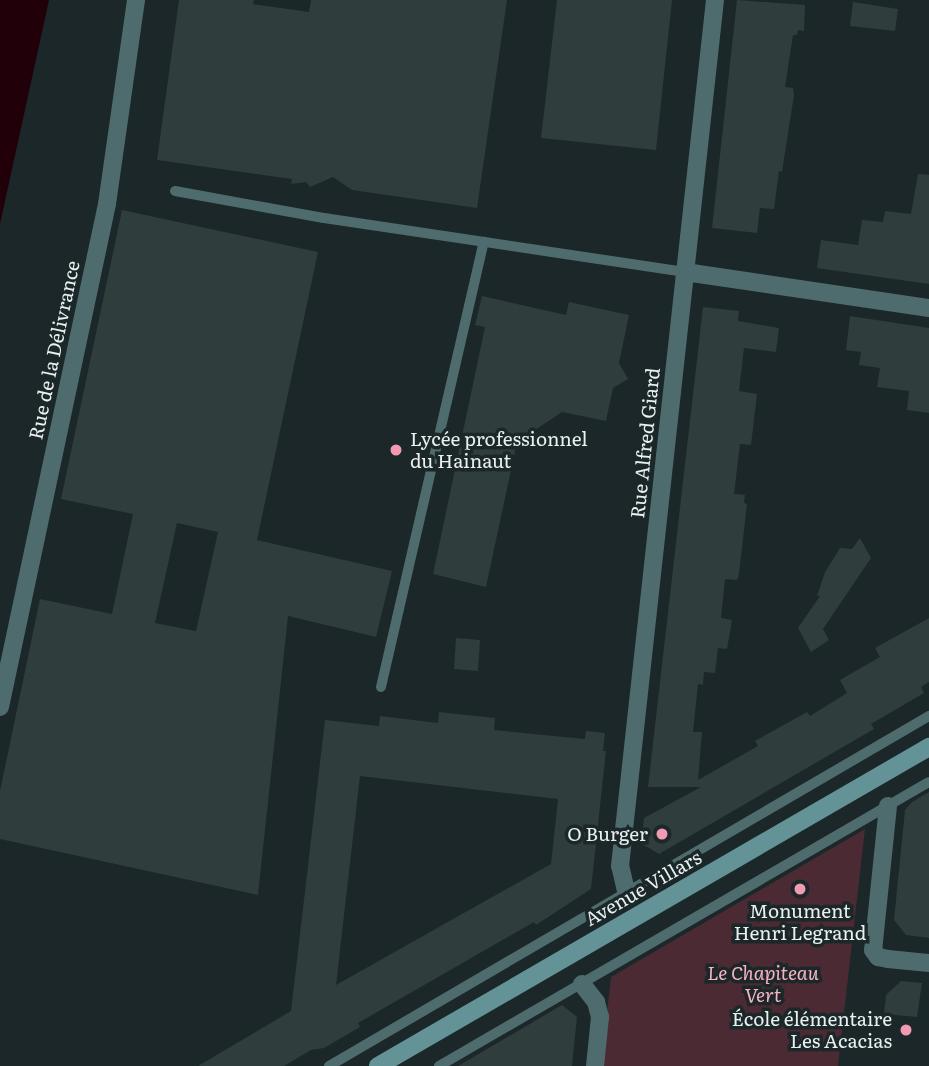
<!DOCTYPE html>
<html>
<head>
<meta charset="utf-8">
<style>
	body { margin:0 }
	#map { position:relative; width:929px; height:1066px; overflow:hidden; background:#1b2728; font-family:Literata,serif }
	div>[style] { position:absolute }
	.green>* { inset:0; background:#4b2a33 }
	.water>* { inset:0; background:#220009 }
	.building>* { inset:0; background:#303d3d }
	.service>* { height:10px; margin:-5px; padding:0 5px; transform-origin:5px; border-radius:5px; background:#4e6b6d }
	.minor>* { height:18px; margin:-9px; padding:0 9px; transform-origin:9px; border-radius:9px; background:#4e6b6d }
	.secondary>* { height:18px; margin:-9px; padding:0 9px; transform-origin:9px; border-radius:9px; background:#639397 }
	.dots>* { width:19px; height:19px; translate:-50% -50%; box-sizing:border-box; border:4px solid #1b2728; border-radius:50% }
	span { translate:-50% -50%; white-space:nowrap; text-align:center; line-height:1.15; -webkit-text-stroke:7px #1b2728; paint-order:stroke }
	.street-label { font-size:19px; color:#e9f0f1 }
	.poi-label { font-size:19px; color:#e9f0f1 }
	.left { translate:0 -50%; text-align:left }
	.right { translate:-100% -50%; text-align:right }
	.park-label { font-size:19px; color:#f9b2c3; font-style:italic }
</style>
</head>
<body>
<div id="map">
	<div class="green">
		<div style="clip-path:polygon(865px 829px,838px 1066px,601px 1066px,611px 977px)"></div>
	</div>
	<div class="water">
		<div style="clip-path:polygon(0 0,49px 0,0 224px)"></div>
	</div>
	<div class="building">
		<div style="clip-path:polygon(179px 0,254px 0,253px 4px,309px 12px,311px 0,507px 0,477px 208px,352px 190px,333px 177px,310px 187px,306px 182px,291px 184px,292px 179px,157px 160px)"></div>
		<div style="clip-path:polygon(557px 0,672px 0,656px 150px,541px 138px)"></div>
		<div style="clip-path:polygon(737px 0,805px 5px,804px 31px,798px 30px,797px 35px,793px 35px,785px 87px,793px 88px,794px 95px,782px 172px,779px 171px,774px 209px,760px 208px,757px 233px,712px 228px)"></div>
		<div style="clip-path:polygon(853px 2px,898px 9px,895px 31px,850px 26px)"></div>
		<div style="clip-path:polygon(918px 174px,929px 175px,929px 284px,817px 268px,821px 240px,858px 245px,862px 220px,883px 222px,885px 211px,911px 214px)"></div>
		<div style="clip-path:polygon(evenodd,122px 210px,318px 252px,257px 540px,392px 571px,376px 637px,288px 616px,258px 895px,0 839px,0 791px,40px 599px,112px 614px,133px 514px,61px 499px,122px 210px,177px 523px,218px 532px,196px 631px,155px 623px,177px 523px)"></div>
		<div style="clip-path:polygon(482px 296px,566px 315px,569px 302px,629px 315px,619px 363px,628px 379px,613px 388px,606px 421px,562px 412px,517px 442px,486px 587px,433px 574px,485px 327px,475px 325px)"></div>
		<div style="clip-path:polygon(703px 307px,739px 311px,738px 321px,779px 328px,776px 352px,744px 348px,739px 391px,757px 394px,751px 445px,740px 444px,734px 494px,745px 495px,744px 503px,747px 504px,739px 574px,737px 580px,725px 579px,721px 618px,732px 620px,727px 649px,718px 648px,715px 673px,704px 672px,703px 685px,698px 684px,693px 732px,702px 732px,698px 780px,758px 746px,755px 741px,807px 712px,810px 716px,847px 693px,840px 680px,880px 657px,875px 648px,929px 618px,929px 682px,921px 687px,924px 693px,871px 724px,874px 729px,659px 854px,641px 843px,644px 818px,701px 787px,648px 787px)"></div>
		<div style="clip-path:polygon(850px 316px,929px 328px,929px 413px,907px 410px,909px 391px,877px 387px,880px 368px,859px 365px,861px 352px,846px 350px)"></div>
		<div style="clip-path:polygon(860px 538px,871px 558px,823px 629px,829px 640px,811px 652px,798px 628px,820px 596px,817px 596px,825px 572px,840px 548px,852px 549px)"></div>
		<div style="clip-path:polygon(456px 638px,480px 640px,478px 671px,454px 669px)"></div>
		<div style="clip-path:polygon(evenodd,439px 712px,495px 718px,494px 730px,585px 739px,586px 731px,605px 733px,603px 751px,606px 751px,591px 889px,536px 925px,534px 922px,358px 1023px,360px 1027px,324px 1048px,311px 1050px,284px 1066px,198px 1066px,291px 1011px,325px 720px,379px 726px,380px 716px,438px 723px,439px 712px,360px 776px,558px 799px,551px 864px,336px 985px,360px 776px)"></div>
		<div style="clip-path:polygon(929px 792px,929px 938px,906px 935px,894px 920px,905px 810px,912px 802px)"></div>
		<div style="clip-path:polygon(901px 981px,922px 983px,917px 1017px,884px 1014px,886px 995px)"></div>
		<div style="clip-path:polygon(562px 1005px,577px 1017px,572px 1066px,458px 1066px)"></div>
	</div>
	<div class="service">
		<div style="left:175px;top:191px;width:151px;rotate:10.3deg"></div>
		<div style="left:324px;top:218px;width:365px;rotate:8.5deg"></div>
		<div style="left:381px;top:687px;width:457px;rotate:-77deg"></div>
		<div style="left:329px;top:1066px;width:695px;rotate:-30.26deg"></div>
		<div style="left:439px;top:1066px;width:566px;rotate:-30.1deg"></div>
	</div>
	<div class="minor">
		<div style="left:685px;top:272px;width:247px;rotate:8.4deg"></div>
		<div style="left:0;top:707px;width:514px;rotate:-77.99deg"></div>
		<div style="left:107px;top:204px;width:206px;rotate:-81.9deg"></div>
		<div style="left:888px;top:806px;width:145px;rotate:95.9deg"></div>
		<div style="left:873px;top:950px;width:9px;rotate:54deg"></div>
		<div style="left:878px;top:957px;width:10px;rotate:11deg"></div>
		<div style="left:888px;top:959px;width:41px;rotate:5.6deg"></div>
		<div style="left:626px;top:891px;width:26px;rotate:-103deg"></div>
		<div style="left:620px;top:866px;width:871px;rotate:-83.74deg"></div>
		<div style="left:582px;top:984px;width:23px;rotate:52deg"></div>
		<div style="left:596px;top:1002px;width:16px;rotate:75deg"></div>
		<div style="left:600px;top:1017px;width:49px;rotate:95.8deg"></div>
	</div>
	<div class="secondary">
		<div style="left:378px;top:1066px;width:637px;rotate:-30.07deg"></div>
	</div>
	<div class="dots">
		<div style="left:396px;top:450px;background:#f19ab1"></div>
		<div style="left:662px;top:834px;background:#f19ab1"></div>
		<div style="left:800px;top:889px;background:#f19ab1"></div>
		<div style="left:906px;top:1030px;background:#f19ab1"></div>
	</div>
	<div class="street-label">
		<span style="left:54px;top:350px;rotate:-78deg">Rue de la Délivrance</span>
		<span style="left:645px;top:443px;rotate:-84deg">Rue Alfred Giard</span>
		<span style="left:643px;top:888px;rotate:-30deg">Avenue Villars</span>
	</div>
	<div class="poi-label">
		<span class="left" style="left:410px;top:450px">Lycée professionnel<br>du Hainaut</span>
		<span class="right" style="left:648px;top:834px">O Burger</span>
		<span style="left:800px;top:922px">Monument<br>Henri Legrand</span>
		<span class="right" style="left:892px;top:1030px">École élémentaire<br>Les Acacias</span>
	</div>
	<div class="park-label">
		<span style="left:763px;top:984px">Le Chapiteau<br>Vert</span>
	</div>
</div>
</body>
</html>
